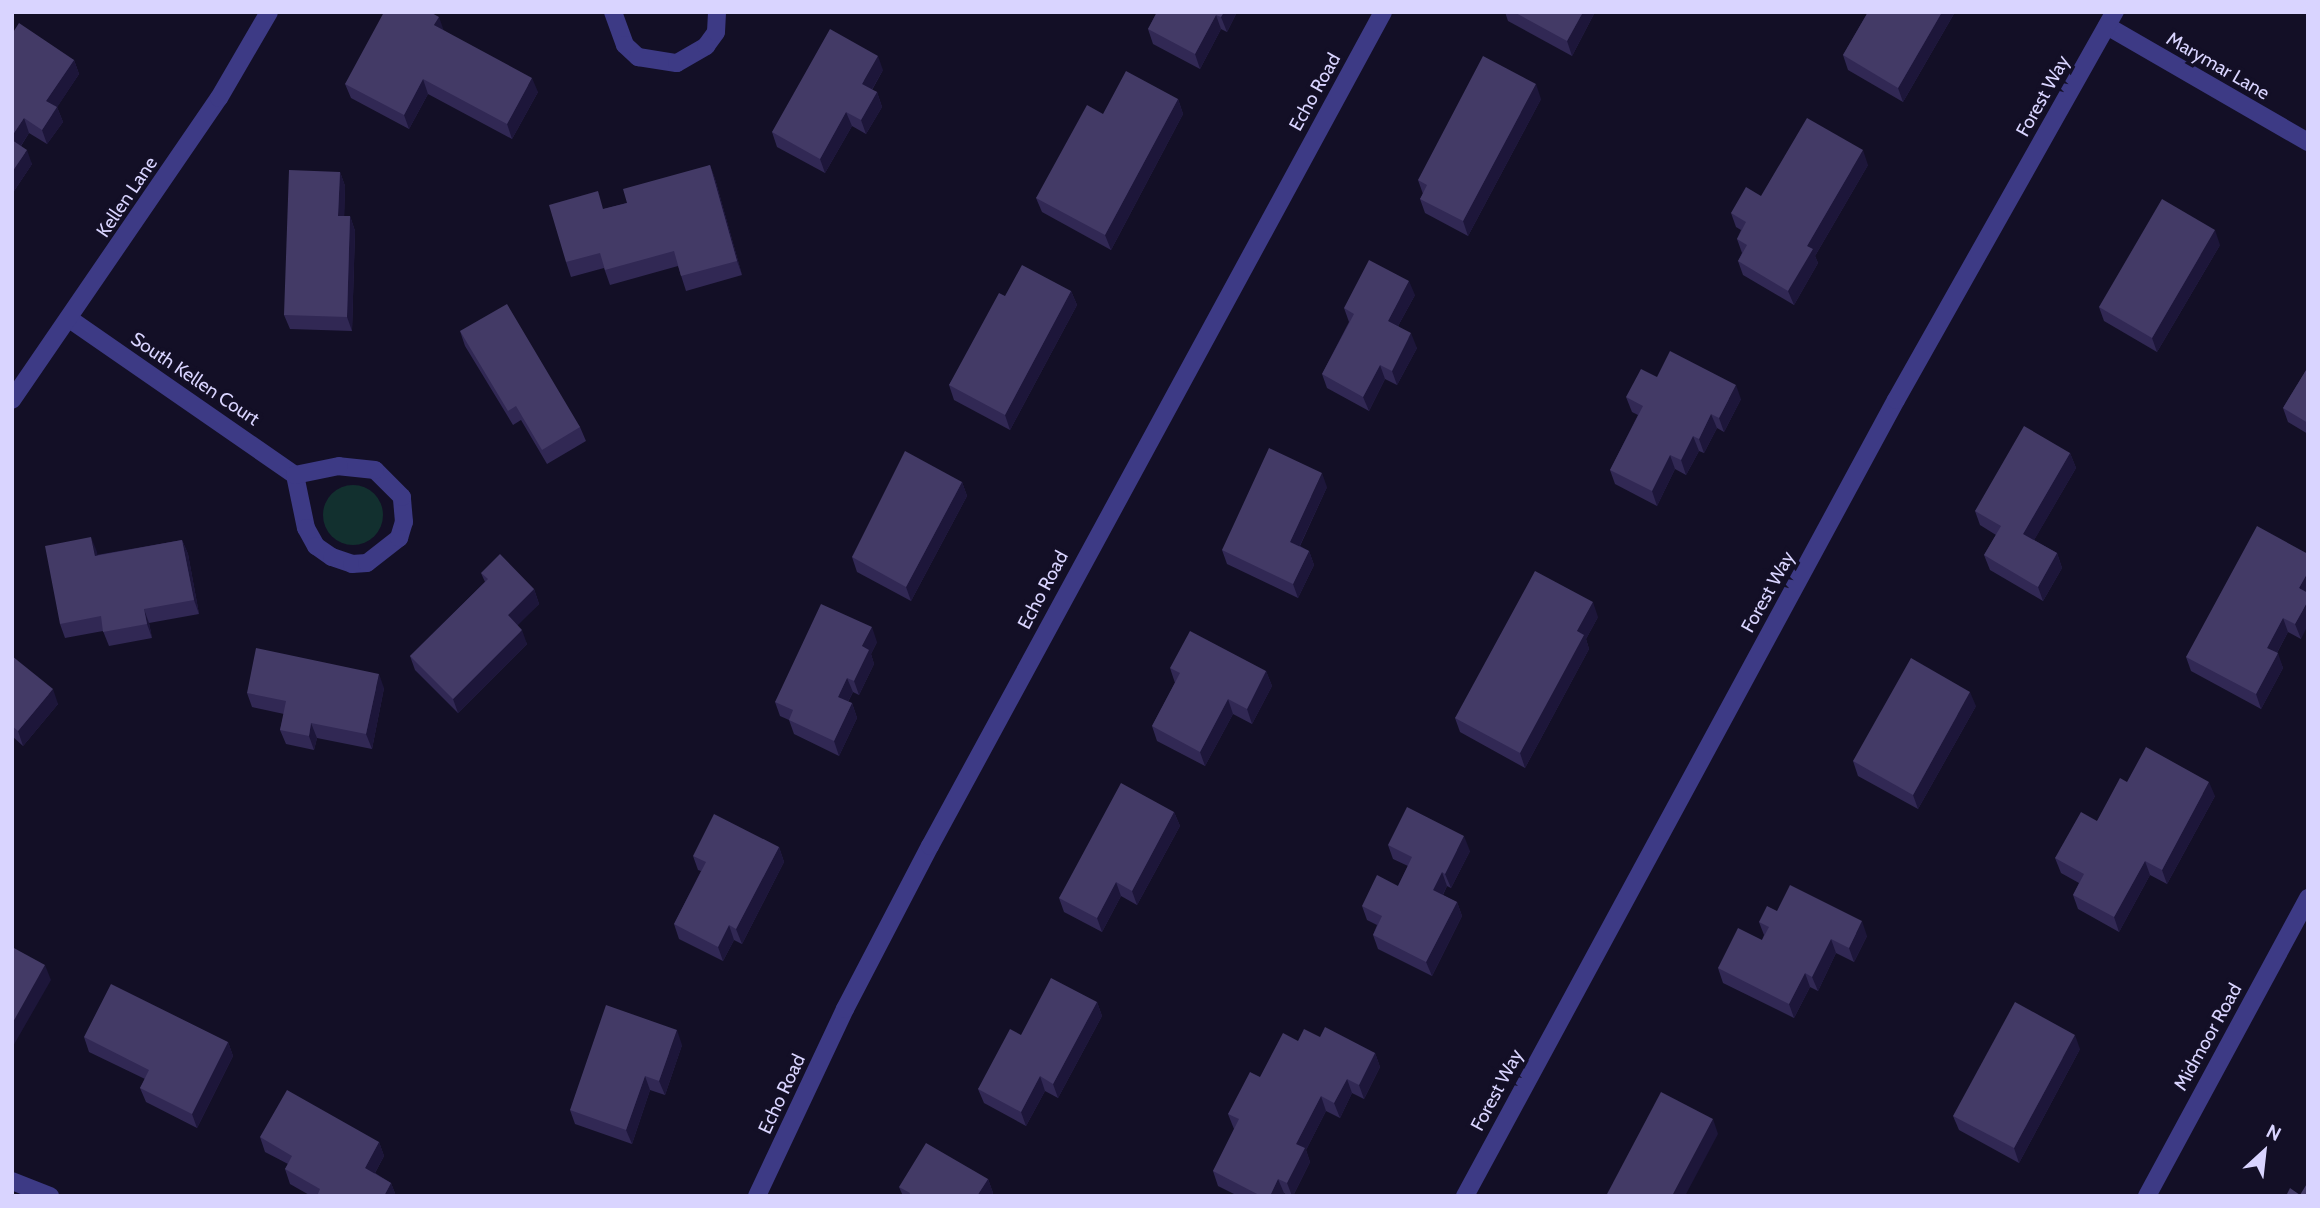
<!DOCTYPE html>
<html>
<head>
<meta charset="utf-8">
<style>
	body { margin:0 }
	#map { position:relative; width:2320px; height:1208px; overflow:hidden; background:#130f26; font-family:Cabin,sans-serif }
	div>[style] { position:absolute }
	.green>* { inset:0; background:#12302f }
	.round { border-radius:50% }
	.minor>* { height:18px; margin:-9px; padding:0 9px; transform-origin:9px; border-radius:9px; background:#3d3a85 }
	.wall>* { inset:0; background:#312854 }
	.shaded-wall>* { inset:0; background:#1d163a }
	.building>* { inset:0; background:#433a66 }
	span { translate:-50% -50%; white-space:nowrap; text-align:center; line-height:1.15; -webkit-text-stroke:7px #130f26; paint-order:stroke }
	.street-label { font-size:19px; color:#d9d4ff }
	.frame { position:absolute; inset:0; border:14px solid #d9d4ff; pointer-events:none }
	.north { position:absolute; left:2229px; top:1117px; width:70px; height:70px; -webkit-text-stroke:5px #130f26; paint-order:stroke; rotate:27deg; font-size:19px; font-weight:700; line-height:28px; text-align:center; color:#d9d4ff }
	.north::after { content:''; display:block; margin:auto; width:24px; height:32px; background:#d9d4ff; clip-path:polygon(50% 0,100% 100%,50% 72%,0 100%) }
</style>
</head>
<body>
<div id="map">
	<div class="green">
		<div class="round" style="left:323px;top:485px;width:60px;height:60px"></div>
	</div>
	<div class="minor">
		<div style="left:613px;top:12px;width:35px;rotate:70deg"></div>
		<div style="left:625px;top:45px;width:18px;rotate:43deg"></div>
		<div style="left:638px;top:57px;width:39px;rotate:9deg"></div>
		<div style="left:677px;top:63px;width:34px;rotate:-30deg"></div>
		<div style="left:706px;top:46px;width:17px;rotate:-54deg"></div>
		<div style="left:716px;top:32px;width:20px;rotate:-87deg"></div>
		<div style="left:2107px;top:26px;width:232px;rotate:30deg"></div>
		<div style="left:71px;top:320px;width:272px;rotate:34.7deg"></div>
		<div style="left:295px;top:475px;width:54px;rotate:78.3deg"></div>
		<div style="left:306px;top:528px;width:21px;rotate:61deg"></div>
		<div style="left:316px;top:546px;width:19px;rotate:35deg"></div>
		<div style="left:332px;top:557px;width:21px;rotate:19deg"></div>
		<div style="left:352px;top:564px;width:15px;rotate:-4deg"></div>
		<div style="left:367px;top:563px;width:41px;rotate:-38deg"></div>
		<div style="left:399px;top:538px;width:17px;rotate:-73deg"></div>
		<div style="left:404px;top:522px;width:25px;rotate:-95deg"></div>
		<div style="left:402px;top:497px;width:38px;rotate:-135deg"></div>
		<div style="left:375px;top:470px;width:36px;rotate:-174deg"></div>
		<div style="left:339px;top:466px;width:45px;rotate:168.4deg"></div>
		<div style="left:12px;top:400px;width:366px;rotate:-55.6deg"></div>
		<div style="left:219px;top:98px;width:99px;rotate:-59.8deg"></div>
		<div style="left:12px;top:1181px;width:41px;rotate:21.5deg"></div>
		<div style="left:757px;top:1196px;width:207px;rotate:-64.8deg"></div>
		<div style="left:845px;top:1009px;width:184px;rotate:-62.5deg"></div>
		<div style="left:930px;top:846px;width:949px;rotate:-61.49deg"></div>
		<div style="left:1465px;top:1196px;width:905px;rotate:-61.57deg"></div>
		<div style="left:1896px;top:400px;width:446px;rotate:-60.6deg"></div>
		<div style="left:2147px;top:1196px;width:339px;rotate:-61.6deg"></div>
	</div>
	<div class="wall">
		<div style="clip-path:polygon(1157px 12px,1237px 12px,1227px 32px,1221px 29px,1200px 69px,1153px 44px,1148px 29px)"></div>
		<div style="clip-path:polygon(1505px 12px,1595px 12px,1572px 56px,1508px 21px)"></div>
		<div style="clip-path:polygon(1868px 12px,1955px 12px,1903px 102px,1848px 70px,1843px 55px)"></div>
		<div style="clip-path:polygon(443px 30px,538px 92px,512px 139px,428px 94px,409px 129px,351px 98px,345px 84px)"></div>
		<div style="clip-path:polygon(12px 34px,74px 60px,79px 74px,57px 107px,63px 122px,47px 144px,29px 133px,21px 146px,32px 164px,12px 194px)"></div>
		<div style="clip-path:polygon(883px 70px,872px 90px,877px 92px,882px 107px,866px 134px,852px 126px,825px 173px,777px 147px,772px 132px)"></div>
		<div style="clip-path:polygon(1178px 99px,1183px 114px,1111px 250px,1042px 212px,1036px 198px,1103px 114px)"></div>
		<div style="clip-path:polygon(1541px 99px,1468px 236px,1425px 213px,1420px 199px,1423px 194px,1418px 180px)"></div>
		<div style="clip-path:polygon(710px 165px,715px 179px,742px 275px,686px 291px,678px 266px,610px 285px,604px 268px,571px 277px,566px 262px,604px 209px,627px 203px)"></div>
		<div style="clip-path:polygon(1868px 165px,1815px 256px,1818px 263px,1794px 305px,1743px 275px,1738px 261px,1742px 253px,1737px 239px,1741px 230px,1736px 227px,1731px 213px,1761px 196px)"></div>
		<div style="clip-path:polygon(340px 172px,345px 186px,344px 216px,350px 216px,355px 231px,352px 331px,290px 329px,284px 315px)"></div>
		<div style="clip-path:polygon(2220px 245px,2157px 352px,2104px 321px,2099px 307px)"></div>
		<div style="clip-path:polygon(1071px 291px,1077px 305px,1010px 430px,954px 400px,949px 385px,1005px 296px)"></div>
		<div style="clip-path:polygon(1415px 295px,1398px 326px,1417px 348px,1397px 385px,1385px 379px,1369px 411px,1327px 388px,1322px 374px,1349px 322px,1344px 308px)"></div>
		<div style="clip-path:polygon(460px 331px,580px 427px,586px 441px,547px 464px,521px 420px,513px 425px,465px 346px)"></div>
		<div style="clip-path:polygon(2308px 367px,2308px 434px,2288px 422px,2283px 408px)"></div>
		<div style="clip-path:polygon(1626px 397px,1741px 399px,1724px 432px,1717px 428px,1704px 453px,1699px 451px,1686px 475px,1675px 469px,1657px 506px,1615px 484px,1610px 470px,1638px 415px,1632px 412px)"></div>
		<div style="clip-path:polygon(2070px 453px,2076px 468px,2034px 540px,2057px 553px,2062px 568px,2043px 601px,1990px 570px,1984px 555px,1996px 535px,1980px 525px,1975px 511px)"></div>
		<div style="clip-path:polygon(962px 482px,967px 496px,911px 601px,857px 572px,852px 557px)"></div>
		<div style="clip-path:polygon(1327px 487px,1300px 546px,1309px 551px,1314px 565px,1298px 598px,1227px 564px,1222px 550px)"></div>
		<div style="clip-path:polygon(182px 540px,188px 554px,199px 614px,149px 623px,152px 638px,109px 646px,103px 631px,65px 638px,60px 624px,97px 552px,97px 555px)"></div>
		<div style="clip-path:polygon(2308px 554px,2301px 639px,2288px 632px,2277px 653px,2283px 668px,2261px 709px,2191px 671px,2186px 657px)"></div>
		<div style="clip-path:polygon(481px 573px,534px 589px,539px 604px,517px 625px,527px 644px,458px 713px,415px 670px,410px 656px,485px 582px)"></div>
		<div style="clip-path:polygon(1598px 617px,1586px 639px,1589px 649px,1525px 768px,1460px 732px,1455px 718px)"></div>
		<div style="clip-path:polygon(877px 642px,871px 654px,874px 664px,859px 695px,853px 692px,848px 702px,852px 703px,857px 718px,839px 756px,794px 734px,789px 720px,780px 716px,775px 702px)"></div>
		<div style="clip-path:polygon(12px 656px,58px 704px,23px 746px,12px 736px)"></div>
		<div style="clip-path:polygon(1170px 668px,1266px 671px,1272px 686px,1252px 724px,1233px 714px,1205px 766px,1157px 741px,1152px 726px,1175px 683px)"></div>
		<div style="clip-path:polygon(384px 688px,372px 749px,317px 738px,314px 750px,286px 744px,280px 730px,284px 714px,252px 707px,247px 693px)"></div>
		<div style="clip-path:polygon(1976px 706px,1918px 809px,1858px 776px,1853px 761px)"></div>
		<div style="clip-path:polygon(2127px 782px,2215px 796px,2167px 884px,2150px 875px,2119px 932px,2078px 909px,2073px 895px,2079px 883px,2061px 873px,2055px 858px,2097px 821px)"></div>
		<div style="clip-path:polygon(1174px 812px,1180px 826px,1137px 905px,1121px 896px,1102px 932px,1064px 912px,1059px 898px)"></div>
		<div style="clip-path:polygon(1388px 845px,1470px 851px,1451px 888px,1447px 886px,1443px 895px,1457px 902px,1462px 916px,1432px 976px,1378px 949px,1373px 935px,1377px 925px,1367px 920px,1362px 906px,1398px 886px,1408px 866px,1393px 859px)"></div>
		<div style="clip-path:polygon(779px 847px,784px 862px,742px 944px,734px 940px,723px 961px,679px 939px,674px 924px,701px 871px,698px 870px,693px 856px)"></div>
		<div style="clip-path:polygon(1777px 911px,1867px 936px,1854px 962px,1836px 953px,1818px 991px,1810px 987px,1794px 1018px,1723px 983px,1718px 968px,1762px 940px,1764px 935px,1759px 922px)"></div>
		<div style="clip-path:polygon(1097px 1002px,1102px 1016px,1058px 1098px,1045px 1091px,1026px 1126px,984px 1103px,978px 1089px,1021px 1035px)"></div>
		<div style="clip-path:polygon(84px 1037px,228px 1042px,233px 1056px,197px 1128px,146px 1102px,140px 1088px,145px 1079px,89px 1052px)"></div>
		<div style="clip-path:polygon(1320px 1037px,1375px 1053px,1380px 1067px,1364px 1099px,1352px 1093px,1340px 1118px,1326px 1111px,1306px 1150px,1310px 1162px,1293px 1196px,1288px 1196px,1284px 1193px,1283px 1196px,1238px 1196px,1218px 1186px,1213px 1171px,1234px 1129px,1228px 1114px,1260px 1077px,1298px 1041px)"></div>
		<div style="clip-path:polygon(682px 1045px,665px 1095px,650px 1090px,632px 1144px,575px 1124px,570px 1110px)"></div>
		<div style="clip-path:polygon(2080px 1049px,2019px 1163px,1959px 1130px,1953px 1116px)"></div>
		<div style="clip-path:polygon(260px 1137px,379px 1142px,384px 1156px,375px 1173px,391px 1183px,396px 1196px,311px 1196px,290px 1184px,285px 1169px,288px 1164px,265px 1152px)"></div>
		<div style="clip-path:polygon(988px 1179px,993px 1193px,991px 1196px,903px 1196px,899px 1187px)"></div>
	</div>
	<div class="shaded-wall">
		<div style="clip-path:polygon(1224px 12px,1237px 12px,1227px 32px,1221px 17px)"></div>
		<div style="clip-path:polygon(1583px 12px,1595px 12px,1572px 56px,1567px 41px)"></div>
		<div style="clip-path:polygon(1942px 12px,1955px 12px,1903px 102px,1898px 88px)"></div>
		<div style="clip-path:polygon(1216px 15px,1221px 29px,1200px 69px,1195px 54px)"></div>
		<div style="clip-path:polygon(439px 17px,444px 31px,434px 25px)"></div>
		<div style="clip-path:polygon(878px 56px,883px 70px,867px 98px,862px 84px)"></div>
		<div style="clip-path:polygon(74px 60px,79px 74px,52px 115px,46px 101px)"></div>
		<div style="clip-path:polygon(532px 78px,538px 92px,512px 139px,507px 124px)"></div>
		<div style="clip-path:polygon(423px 79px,428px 94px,409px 129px,404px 115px)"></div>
		<div style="clip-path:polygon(1536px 84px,1541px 99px,1468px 236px,1463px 221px)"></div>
		<div style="clip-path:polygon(877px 92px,882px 107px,866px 134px,861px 120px)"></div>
		<div style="clip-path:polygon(1178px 99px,1183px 114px,1111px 250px,1105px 235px)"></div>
		<div style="clip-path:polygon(57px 107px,63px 122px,47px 144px,42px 130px)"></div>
		<div style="clip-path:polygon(846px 112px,852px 126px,825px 173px,820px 159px)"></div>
		<div style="clip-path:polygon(24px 118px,29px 133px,16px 153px,12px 144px,12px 136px)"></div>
		<div style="clip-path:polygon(27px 150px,32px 164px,12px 194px,12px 172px)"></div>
		<div style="clip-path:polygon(1863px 150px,1868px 165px,1815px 256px,1818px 263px,1794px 305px,1788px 291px,1807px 246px)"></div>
		<div style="clip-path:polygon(710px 165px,715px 179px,742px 275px,737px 261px)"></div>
		<div style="clip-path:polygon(340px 172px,345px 186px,344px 230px,338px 216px)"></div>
		<div style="clip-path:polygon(350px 216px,355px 231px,352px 331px,347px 317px)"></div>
		<div style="clip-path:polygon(2215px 230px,2220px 245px,2157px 352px,2152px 338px)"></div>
		<div style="clip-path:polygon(1409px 281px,1415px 295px,1393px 335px,1388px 321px)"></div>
		<div style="clip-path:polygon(1071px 291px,1077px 305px,1010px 430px,1005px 415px)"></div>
		<div style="clip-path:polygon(1411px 333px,1417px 348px,1397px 385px,1392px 371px)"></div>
		<div style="clip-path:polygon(1380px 365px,1385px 379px,1369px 411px,1363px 397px)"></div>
		<div style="clip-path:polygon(1736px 385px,1741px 399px,1724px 432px,1719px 418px)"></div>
		<div style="clip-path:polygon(1711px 414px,1717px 428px,1704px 453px,1699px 439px)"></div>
		<div style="clip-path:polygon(1693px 436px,1699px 451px,1686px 475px,1681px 460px)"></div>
		<div style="clip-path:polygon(2070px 453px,2076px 468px,2029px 549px,2023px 534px)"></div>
		<div style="clip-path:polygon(1670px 455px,1675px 469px,1657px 506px,1652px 491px)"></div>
		<div style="clip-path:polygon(1322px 473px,1327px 487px,1295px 556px,1290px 542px)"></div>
		<div style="clip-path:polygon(962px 482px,967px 496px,911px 601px,906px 587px)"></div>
		<div style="clip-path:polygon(91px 537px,97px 552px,100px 570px,95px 556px)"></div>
		<div style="clip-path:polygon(182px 540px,188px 554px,199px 614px,194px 600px)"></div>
		<div style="clip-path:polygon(1309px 551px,1314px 565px,1298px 598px,1293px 584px)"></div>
		<div style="clip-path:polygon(2057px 553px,2062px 568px,2043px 601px,2038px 587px)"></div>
		<div style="clip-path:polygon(2308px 572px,2308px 596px,2299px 588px)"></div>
		<div style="clip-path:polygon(534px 589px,539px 604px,513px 630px,508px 615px)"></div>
		<div style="clip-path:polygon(2308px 601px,2308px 625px,2301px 639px,2295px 624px)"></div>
		<div style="clip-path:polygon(1593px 602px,1598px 617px,1586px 639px,1589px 649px,1525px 768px,1520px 753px,1577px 631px)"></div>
		<div style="clip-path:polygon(144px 609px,149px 623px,152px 638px,147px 624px)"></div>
		<div style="clip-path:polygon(2283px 618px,2288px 632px,2272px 662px,2267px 648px)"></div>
		<div style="clip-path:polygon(872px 627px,877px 642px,871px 654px,874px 664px,859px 695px,854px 681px,862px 646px)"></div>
		<div style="clip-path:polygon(522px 630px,527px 644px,458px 713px,453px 699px)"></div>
		<div style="clip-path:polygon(2278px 653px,2283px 668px,2261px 709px,2256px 694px)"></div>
		<div style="clip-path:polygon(1266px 671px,1272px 686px,1252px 724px,1247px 709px)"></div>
		<div style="clip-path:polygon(379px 674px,384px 688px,372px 749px,366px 734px)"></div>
		<div style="clip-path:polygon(847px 678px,853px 692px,843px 711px,838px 697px)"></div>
		<div style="clip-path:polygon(53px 689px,58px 704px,23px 746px,18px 731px)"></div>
		<div style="clip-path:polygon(1970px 692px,1976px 706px,1918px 809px,1913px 795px)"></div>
		<div style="clip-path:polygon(1228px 699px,1233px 714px,1205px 766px,1200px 752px)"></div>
		<div style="clip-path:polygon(852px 703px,857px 718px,839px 756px,834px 741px)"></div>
		<div style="clip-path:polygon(311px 723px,317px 738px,314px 750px,309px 736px)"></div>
		<div style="clip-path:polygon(2209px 782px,2215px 796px,2167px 884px,2162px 870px)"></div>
		<div style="clip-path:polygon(1174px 812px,1180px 826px,1137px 905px,1132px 891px)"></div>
		<div style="clip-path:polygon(1464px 836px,1470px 851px,1451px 888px,1445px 874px)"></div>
		<div style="clip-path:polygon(779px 847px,784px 862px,742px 944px,736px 929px)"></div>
		<div style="clip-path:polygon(2145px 861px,2150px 875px,2119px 932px,2114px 917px)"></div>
		<div style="clip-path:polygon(1442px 872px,1447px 886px,1438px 904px,1433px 890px)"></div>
		<div style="clip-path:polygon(1116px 882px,1121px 896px,1102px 932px,1097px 918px)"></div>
		<div style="clip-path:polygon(1457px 902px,1462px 916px,1432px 976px,1426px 962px)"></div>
		<div style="clip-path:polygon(1862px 921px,1867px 936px,1854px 962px,1849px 948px)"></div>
		<div style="clip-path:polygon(729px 925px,734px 940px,723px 961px,718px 947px)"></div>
		<div style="clip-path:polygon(1831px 939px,1836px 953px,1818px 991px,1812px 977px)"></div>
		<div style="clip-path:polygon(45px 965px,51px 980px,12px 1048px,12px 1024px)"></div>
		<div style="clip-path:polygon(1805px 973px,1810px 987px,1794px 1018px,1789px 1004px)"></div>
		<div style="clip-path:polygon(1097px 1002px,1102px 1016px,1058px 1098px,1053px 1084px)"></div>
		<div style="clip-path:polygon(677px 1030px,682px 1045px,665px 1095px,659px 1081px)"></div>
		<div style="clip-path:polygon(2075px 1035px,2080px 1049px,2019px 1163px,2014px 1148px)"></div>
		<div style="clip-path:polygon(228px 1042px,233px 1056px,197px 1128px,192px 1114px)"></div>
		<div style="clip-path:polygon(1375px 1053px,1380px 1067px,1364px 1099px,1359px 1085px)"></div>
		<div style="clip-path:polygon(645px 1076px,650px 1090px,632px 1144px,626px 1130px)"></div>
		<div style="clip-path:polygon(1040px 1076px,1045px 1091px,1026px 1126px,1021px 1112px)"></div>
		<div style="clip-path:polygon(1347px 1079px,1352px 1093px,1340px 1118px,1334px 1103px)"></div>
		<div style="clip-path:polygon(1321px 1096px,1326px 1111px,1306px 1150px,1310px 1162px,1293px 1196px,1292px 1196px,1287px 1183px,1296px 1144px)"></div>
		<div style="clip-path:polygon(1713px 1119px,1718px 1134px,1685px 1196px,1672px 1196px)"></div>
		<div style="clip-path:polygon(379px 1142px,384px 1156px,370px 1182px,365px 1168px)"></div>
		<div style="clip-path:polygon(988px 1179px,993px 1193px,991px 1196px,977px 1196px)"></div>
		<div style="clip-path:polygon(1278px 1179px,1284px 1193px,1283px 1196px,1270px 1196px)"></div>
		<div style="clip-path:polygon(391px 1183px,396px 1196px,384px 1196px)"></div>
	</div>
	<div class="building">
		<div style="clip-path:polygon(384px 12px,430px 12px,439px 17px,434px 25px,532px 78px,507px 124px,423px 79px,404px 115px,345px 84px)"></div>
		<div style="clip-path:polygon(1157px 12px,1224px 12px,1221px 17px,1216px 15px,1195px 54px,1148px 29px)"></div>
		<div style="clip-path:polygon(1514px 12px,1583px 12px,1567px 41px)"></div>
		<div style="clip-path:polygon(1868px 12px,1942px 12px,1898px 88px,1843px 55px)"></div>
		<div style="clip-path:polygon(19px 23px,74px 60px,46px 101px,57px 107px,42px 130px,24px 118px,12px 136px,12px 34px)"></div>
		<div style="clip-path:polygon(830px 29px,878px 56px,862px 84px,877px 92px,861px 120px,846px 112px,820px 159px,772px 132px)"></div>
		<div style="clip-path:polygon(1483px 56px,1536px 84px,1463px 221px,1420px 199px,1427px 185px,1418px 180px)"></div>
		<div style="clip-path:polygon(1126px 71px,1178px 99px,1105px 235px,1036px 198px,1087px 105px,1103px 114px)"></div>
		<div style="clip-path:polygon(1807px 118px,1863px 150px,1807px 246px,1813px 249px,1788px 291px,1738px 261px,1747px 245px,1737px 239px,1746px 222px,1731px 213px,1746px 187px,1761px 196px)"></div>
		<div style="clip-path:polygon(12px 140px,27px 150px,12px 172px)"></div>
		<div style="clip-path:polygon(710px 165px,737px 261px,681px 276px,674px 251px,605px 270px,600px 253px,566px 262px,549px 205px,598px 191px,603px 209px,627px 203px,623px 189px)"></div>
		<div style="clip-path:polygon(289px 170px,340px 172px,338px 216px,350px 216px,347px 317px,284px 315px)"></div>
		<div style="clip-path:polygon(2162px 199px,2215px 230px,2152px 338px,2099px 307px)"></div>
		<div style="clip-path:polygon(1369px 260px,1409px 281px,1388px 321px,1411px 333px,1392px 371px,1380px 365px,1363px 397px,1322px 374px,1354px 314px,1344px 308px)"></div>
		<div style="clip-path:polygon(1022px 265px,1071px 291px,1005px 415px,949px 385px,999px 293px,1005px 296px)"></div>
		<div style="clip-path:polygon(507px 304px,580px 427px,542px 450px,516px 406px,508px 411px,460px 331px)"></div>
		<div style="clip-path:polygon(1670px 351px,1736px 385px,1719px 418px,1711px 414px,1699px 439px,1693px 436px,1681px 460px,1670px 455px,1652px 491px,1610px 470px,1643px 406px,1626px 397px,1641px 369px,1657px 377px)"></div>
		<div style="clip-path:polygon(2308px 367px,2308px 423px,2283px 408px)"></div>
		<div style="clip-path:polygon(2024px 426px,2070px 453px,2023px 534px,2057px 553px,2038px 587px,1984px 555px,2001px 526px,1975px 511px)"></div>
		<div style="clip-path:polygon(1269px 448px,1322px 473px,1290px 542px,1309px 551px,1293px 584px,1222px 550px)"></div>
		<div style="clip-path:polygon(905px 451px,962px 482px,906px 587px,852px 557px)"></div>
		<div style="clip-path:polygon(2257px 526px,2308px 554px,2308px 572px,2299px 588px,2308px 593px,2308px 601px,2295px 624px,2283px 618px,2267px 648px,2278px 653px,2256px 694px,2186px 657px)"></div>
		<div style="clip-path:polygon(91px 537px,95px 556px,182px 540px,194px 600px,144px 609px,147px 624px,103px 632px,101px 616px,60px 624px,45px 546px)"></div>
		<div style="clip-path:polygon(500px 554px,534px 589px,508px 615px,522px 630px,453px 699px,410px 656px,488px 579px,481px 573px)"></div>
		<div style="clip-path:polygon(1535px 571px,1593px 602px,1577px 631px,1584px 635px,1520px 753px,1455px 718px)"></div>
		<div style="clip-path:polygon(821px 604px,872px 627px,862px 646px,869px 650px,854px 681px,847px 678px,838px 697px,852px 703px,834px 741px,789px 720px,793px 710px,775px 702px)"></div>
		<div style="clip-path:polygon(1190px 631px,1266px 671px,1247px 709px,1228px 699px,1200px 752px,1152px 726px,1180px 673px,1170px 668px)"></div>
		<div style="clip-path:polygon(256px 648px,379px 674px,366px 734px,311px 723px,309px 736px,280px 730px,286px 701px,247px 693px)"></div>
		<div style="clip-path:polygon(12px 656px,53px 689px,18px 731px,12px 726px)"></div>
		<div style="clip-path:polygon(1911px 658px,1970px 692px,1913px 795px,1853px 761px)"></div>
		<div style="clip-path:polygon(2146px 747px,2209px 782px,2162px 870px,2145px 861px,2114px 917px,2073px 895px,2084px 874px,2055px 858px,2081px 812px,2097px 821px,2120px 778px,2127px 782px)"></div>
		<div style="clip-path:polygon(1121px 783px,1174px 812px,1132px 891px,1116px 882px,1097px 918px,1059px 898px)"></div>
		<div style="clip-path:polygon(1407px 807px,1464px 836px,1445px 874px,1442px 872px,1433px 890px,1457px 902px,1426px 962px,1373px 935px,1382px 916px,1362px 906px,1377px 875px,1398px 886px,1412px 857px,1388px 845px)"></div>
		<div style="clip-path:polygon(714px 814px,779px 847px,736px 929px,729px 925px,718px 947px,674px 924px,706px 862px,693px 856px)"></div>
		<div style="clip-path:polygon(1790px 885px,1862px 921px,1849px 948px,1831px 939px,1812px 977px,1805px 973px,1789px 1004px,1718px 968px,1738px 928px,1762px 940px,1769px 927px,1759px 922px,1767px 906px,1777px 911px)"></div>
		<div style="clip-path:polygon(12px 947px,45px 965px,12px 1024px)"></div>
		<div style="clip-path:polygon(1051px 978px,1097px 1002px,1053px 1084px,1040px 1076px,1021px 1112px,978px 1089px,1010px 1029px,1021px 1035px)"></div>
		<div style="clip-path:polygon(111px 984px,228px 1042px,192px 1114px,140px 1088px,149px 1070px,84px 1037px)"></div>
		<div style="clip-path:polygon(2015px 1002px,2075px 1035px,2014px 1148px,1953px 1116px)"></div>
		<div style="clip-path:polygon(606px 1005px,677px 1030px,659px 1081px,645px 1076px,626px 1130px,570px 1110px)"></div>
		<div style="clip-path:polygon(1325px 1027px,1375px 1053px,1359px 1085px,1347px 1079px,1334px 1103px,1321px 1096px,1296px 1144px,1305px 1148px,1287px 1183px,1278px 1179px,1270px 1196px,1261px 1196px,1213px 1171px,1239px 1119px,1228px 1114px,1250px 1072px,1260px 1077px,1283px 1033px,1298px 1041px,1304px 1029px,1320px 1037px)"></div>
		<div style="clip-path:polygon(287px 1090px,379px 1142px,365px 1168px,391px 1183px,384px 1196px,317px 1196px,320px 1189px,285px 1169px,292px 1156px,260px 1137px)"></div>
		<div style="clip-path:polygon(1661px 1092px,1713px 1119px,1672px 1196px,1606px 1196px)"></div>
		<div style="clip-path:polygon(926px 1143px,988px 1179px,977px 1196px,909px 1196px,910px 1193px,899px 1187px)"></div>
		<div style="clip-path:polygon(2308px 1182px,2308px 1196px,2286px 1196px,2290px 1188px,2300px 1195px)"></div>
	</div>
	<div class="street-label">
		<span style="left:2218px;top:66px;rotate:30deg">Marymar Lane</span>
		<span style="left:1315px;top:92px;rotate:-61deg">Echo Road</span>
		<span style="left:2043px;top:96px;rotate:-61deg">Forest Way</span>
		<span style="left:127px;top:197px;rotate:-56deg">Kellen Lane</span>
		<span style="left:195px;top:379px;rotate:34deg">South Kellen Court</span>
		<span style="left:1043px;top:590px;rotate:-62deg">Echo Road</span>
		<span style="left:1768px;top:592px;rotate:-61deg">Forest Way</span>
		<span style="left:2208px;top:1037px;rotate:-61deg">Midmoor Road</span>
		<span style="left:1497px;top:1090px;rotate:-62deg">Forest Way</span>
		<span style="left:782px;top:1094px;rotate:-65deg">Echo Road</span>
	</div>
	<div class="frame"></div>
	<div class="north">N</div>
</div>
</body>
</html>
